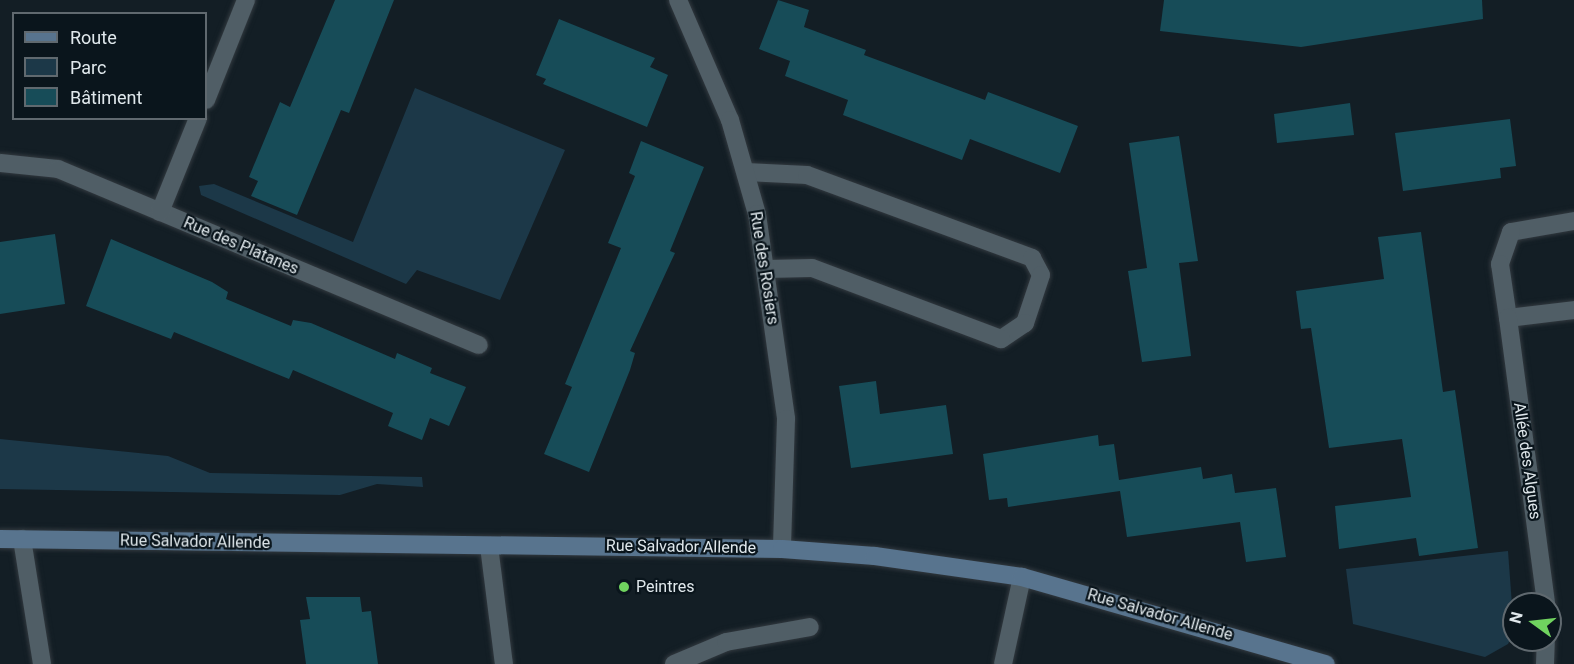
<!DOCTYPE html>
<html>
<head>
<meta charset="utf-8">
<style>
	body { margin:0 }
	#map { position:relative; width:1574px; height:664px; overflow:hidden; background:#131e25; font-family:Roboto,sans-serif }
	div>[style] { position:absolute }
	.green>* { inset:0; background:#1c3848 }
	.building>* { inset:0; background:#174c58 }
	.roads { filter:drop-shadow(0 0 2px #32393f) drop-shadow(0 0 2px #32393f) }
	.lane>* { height:18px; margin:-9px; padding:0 9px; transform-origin:9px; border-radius:9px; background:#505e66 }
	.street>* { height:18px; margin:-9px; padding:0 9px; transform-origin:9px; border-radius:9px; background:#505e66 }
	.secondary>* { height:18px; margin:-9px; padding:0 9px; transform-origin:9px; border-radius:9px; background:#58748e }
	.dots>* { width:16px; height:16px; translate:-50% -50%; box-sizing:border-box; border:3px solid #0a151c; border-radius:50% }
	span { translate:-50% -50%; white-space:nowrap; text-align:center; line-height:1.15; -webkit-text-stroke:4.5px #0a151c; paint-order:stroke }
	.street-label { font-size:16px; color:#e0e8ec }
	.poi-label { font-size:16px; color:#e0e8ec }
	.left { translate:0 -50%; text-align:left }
	.legend { position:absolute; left:12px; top:12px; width:195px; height:108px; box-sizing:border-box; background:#0a151c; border:2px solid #60696f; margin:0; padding:8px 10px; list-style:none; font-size:18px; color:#e0e8ec }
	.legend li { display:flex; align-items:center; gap:12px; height:30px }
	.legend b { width:30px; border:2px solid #60696f }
	.north { position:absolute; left:1502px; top:592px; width:60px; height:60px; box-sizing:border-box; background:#0a151c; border:2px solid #60696f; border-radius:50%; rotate:285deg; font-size:16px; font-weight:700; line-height:24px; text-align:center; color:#e0e8ec }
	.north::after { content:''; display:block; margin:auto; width:21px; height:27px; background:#70d35f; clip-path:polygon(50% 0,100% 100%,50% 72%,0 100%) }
</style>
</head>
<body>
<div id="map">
	<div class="green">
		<div style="clip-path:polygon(415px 88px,565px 150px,500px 300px,417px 270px,406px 284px,201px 195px,199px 186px,214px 184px,353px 242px)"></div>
		<div style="clip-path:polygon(0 439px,168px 456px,210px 473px,422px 477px,423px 487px,377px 484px,340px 495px,0 489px)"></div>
		<div style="clip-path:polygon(1508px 551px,1514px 632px,1508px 644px,1485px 657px,1353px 624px,1346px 569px)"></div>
	</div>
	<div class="building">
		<div style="clip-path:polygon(335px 0,394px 0,349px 113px,341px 110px,297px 215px,251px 196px,258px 181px,249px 177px,280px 102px,290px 107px)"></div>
		<div style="clip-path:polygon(778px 0,809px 10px,804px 27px,866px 50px,864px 55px,985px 100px,988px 92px,1078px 126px,1060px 173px,970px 139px,962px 160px,843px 115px,848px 100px,785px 76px,790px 61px,759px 49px)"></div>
		<div style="clip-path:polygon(1164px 0,1482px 0,1483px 19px,1301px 47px,1160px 31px)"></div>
		<div style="clip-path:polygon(559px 19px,655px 58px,650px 67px,668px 75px,647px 127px,543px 84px,546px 79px,536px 75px)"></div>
		<div style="clip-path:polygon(1350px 103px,1354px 135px,1277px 143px,1274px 114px)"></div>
		<div style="clip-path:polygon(1510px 119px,1516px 166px,1500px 168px,1501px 178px,1403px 191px,1395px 133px)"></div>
		<div style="clip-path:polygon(1179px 136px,1198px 261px,1179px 263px,1191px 356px,1142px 362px,1128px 271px,1147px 268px,1129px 143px)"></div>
		<div style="clip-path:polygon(641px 141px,704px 167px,670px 251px,675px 253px,668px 268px,630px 351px,635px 353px,630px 370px,589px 472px,544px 454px,572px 387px,565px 384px,621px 248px,608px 243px,635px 176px,629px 173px)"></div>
		<div style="clip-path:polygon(1421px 232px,1443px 392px,1455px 390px,1478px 548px,1419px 556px,1416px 538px,1339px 549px,1335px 506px,1411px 497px,1402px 439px,1329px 448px,1311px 328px,1301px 329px,1296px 291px,1384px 279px,1378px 237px)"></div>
		<div style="clip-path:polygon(55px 234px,65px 304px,0 314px,0 242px)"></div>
		<div style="clip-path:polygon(111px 239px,212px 282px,228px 292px,226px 299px,291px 326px,293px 320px,311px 323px,395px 359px,397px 353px,432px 368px,430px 373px,466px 387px,449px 426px,430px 418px,422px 440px,388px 426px,393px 413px,293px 370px,289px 379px,174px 332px,171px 339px,86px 306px)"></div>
		<div style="clip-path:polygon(876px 381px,880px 414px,946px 405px,953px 454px,851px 468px,839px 386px)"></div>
		<div style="clip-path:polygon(1098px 435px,1099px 446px,1114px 444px,1119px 480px,1201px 467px,1203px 479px,1232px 474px,1235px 493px,1276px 488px,1286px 557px,1246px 562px,1240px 522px,1127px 537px,1120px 491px,1008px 507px,1007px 498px,989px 500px,983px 454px)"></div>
		<div style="clip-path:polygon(306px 597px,360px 597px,362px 612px,371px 611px,378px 664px,306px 664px,300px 620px,310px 619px)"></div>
	</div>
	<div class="roads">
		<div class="lane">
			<div style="left:746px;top:172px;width:61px;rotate:2.8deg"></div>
			<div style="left:807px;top:175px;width:240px;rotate:20.2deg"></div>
			<div style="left:1032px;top:258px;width:19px;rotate:62deg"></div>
			<div style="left:1041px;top:275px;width:51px;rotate:108.4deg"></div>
			<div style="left:1025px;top:323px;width:29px;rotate:146deg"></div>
			<div style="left:1001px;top:339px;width:202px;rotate:-159.4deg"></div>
			<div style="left:812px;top:268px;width:46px;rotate:178.8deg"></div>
			<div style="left:489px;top:546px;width:119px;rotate:82.8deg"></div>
			<div style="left:674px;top:664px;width:56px;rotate:-22.9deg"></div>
			<div style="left:726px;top:642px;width:85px;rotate:-10.1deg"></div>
		</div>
		<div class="street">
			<div style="left:678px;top:0;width:131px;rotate:66.6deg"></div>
			<div style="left:730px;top:120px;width:98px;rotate:74deg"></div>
			<div style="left:757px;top:214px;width:207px;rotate:81.9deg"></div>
			<div style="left:786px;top:419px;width:130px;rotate:91.8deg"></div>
			<div style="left:206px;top:100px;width:108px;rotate:-68.2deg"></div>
			<div style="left:0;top:163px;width:58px;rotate:5.9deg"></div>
			<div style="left:58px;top:169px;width:456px;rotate:22.7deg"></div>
			<div style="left:160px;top:212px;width:101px;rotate:-68deg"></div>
			<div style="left:1574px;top:221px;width:64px;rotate:170.1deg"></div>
			<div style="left:1511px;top:232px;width:34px;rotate:109deg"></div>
			<div style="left:1500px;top:264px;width:55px;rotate:81.6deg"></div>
			<div style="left:1508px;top:318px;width:66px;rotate:-6.9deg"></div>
			<div style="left:1508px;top:318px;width:289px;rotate:82.4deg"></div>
			<div style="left:22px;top:539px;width:127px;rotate:80.9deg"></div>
			<div style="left:1003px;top:664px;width:89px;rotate:-77.7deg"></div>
			<div style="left:1545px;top:664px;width:24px;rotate:-88deg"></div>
		</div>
		<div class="secondary">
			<div style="left:0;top:539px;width:782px;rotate:0.73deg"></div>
			<div style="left:782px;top:549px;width:93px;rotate:4.3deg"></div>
			<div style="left:875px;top:556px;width:148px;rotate:8.1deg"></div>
			<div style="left:1022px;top:577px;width:316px;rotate:16deg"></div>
		</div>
	</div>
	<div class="dots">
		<div style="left:624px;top:587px;background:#70d35f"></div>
	</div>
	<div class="street-label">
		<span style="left:241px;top:246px;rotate:23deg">Rue des Platanes</span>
		<span style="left:764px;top:268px;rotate:81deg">Rue des Rosiers</span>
		<span style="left:1527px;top:461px;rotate:82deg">Allée des Algues</span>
		<span style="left:195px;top:542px;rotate:1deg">Rue Salvador Allende</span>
		<span style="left:681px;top:547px;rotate:1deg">Rue Salvador Allende</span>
		<span style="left:1160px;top:615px;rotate:16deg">Rue Salvador Allende</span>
	</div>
	<div class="poi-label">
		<span class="left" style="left:636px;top:587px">Peintres</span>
	</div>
	<ul class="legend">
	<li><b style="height:8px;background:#58748e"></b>Route</li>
	<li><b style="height:16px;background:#1c3848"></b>Parc</li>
	<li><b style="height:16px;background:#174c58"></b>Bâtiment</li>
	</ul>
	<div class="north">N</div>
</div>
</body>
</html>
